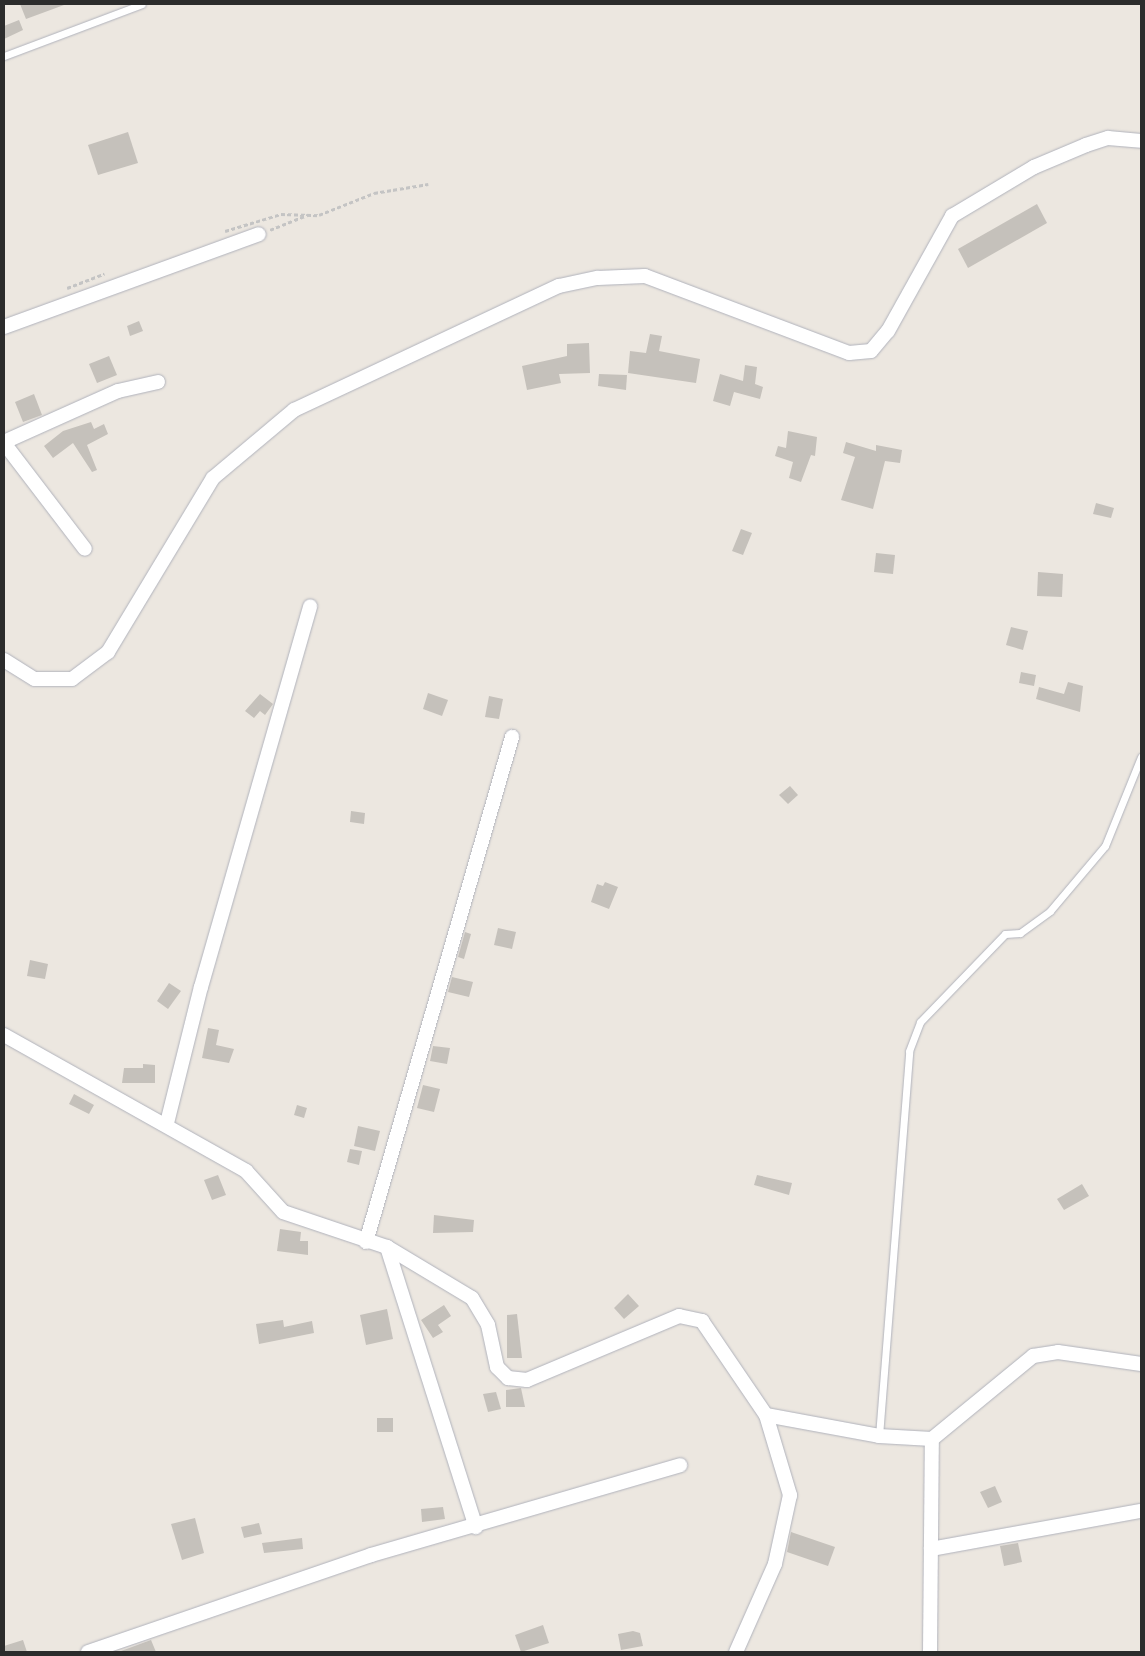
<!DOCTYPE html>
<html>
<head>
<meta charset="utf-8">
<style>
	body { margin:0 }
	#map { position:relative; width:1145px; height:1656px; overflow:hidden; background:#ece7e0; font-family:"PT Sans Narrow",sans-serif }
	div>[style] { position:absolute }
	.building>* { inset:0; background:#c5c1bb }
	.path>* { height:2.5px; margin-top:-1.25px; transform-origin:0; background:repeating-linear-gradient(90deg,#c4c4c4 0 4px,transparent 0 6.5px) }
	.roads { filter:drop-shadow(0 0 1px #b0b2bb) drop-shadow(0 0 1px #b0b2bb) }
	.service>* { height:7px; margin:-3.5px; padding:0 3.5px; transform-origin:3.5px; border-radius:3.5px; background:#fff }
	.minor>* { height:14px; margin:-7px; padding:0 7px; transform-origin:7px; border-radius:7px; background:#fff }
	span { translate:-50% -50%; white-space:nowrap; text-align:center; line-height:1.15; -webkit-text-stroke:5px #fff; paint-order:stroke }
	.frame { position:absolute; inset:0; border:5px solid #2c2c2c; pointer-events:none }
</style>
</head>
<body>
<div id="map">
	<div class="building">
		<div style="clip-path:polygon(20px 4px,64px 4px,64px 5px,26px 19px)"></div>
		<div style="clip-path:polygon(19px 20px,23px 30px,4px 39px,4px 26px)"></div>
		<div style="clip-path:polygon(128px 132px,138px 163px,98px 175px,88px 145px)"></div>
		<div style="clip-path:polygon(1037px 204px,1047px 223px,968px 268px,958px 249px)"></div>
		<div style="clip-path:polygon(139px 321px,143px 331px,130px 336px,127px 326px)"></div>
		<div style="clip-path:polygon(650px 334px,662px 336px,659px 351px,700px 359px,696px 383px,628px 373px,630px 351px,646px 353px)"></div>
		<div style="clip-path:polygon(589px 343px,590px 373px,559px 374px,561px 383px,527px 390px,522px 366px,567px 356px,567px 344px)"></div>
		<div style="clip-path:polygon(109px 356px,117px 375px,97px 383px,89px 364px)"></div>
		<div style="clip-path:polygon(745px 365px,757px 367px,755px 384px,763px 387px,760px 399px,734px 392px,730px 406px,713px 401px,720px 374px,743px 381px)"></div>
		<div style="clip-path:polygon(599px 374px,627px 375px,626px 390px,598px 386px)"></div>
		<div style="clip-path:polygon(34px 394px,42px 415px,23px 422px,15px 402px)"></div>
		<div style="clip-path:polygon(91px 422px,94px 429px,104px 424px,108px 434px,87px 445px,97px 470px,92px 472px,73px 443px,53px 458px,44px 446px,63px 431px)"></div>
		<div style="clip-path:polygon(788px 431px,817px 437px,815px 456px,811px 455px,801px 482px,789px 478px,793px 462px,775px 456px,778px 446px,786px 448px)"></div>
		<div style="clip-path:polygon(846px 442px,876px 451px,876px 445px,902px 450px,900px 463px,885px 461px,873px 509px,841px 500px,855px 457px,843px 453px)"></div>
		<div style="clip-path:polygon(1096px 503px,1114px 508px,1111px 518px,1093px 514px)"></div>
		<div style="clip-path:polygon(741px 529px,752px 533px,743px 555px,732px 551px)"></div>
		<div style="clip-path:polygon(876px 553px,895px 555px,893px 574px,874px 572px)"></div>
		<div style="clip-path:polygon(1038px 572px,1063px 574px,1062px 597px,1037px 596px)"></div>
		<div style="clip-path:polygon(1011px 627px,1028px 631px,1023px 650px,1006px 645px)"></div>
		<div style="clip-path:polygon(1021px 672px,1036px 675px,1034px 686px,1019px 683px)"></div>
		<div style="clip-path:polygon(1068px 682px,1083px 686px,1080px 712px,1036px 699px,1039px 687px,1064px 694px)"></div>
		<div style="clip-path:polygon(428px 693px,448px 700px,442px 716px,423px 709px)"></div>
		<div style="clip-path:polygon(260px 694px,273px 704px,265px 715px,260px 711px,254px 718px,245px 711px)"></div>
		<div style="clip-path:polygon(489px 696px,503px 699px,499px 719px,485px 717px)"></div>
		<div style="clip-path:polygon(790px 786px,798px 795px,788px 804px,779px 795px)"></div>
		<div style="clip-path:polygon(351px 811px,365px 813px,364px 824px,350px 822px)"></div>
		<div style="clip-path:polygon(605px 882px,618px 887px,609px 909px,591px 902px,597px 884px,603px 886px)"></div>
		<div style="clip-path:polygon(498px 928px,516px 932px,512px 949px,494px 945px)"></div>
		<div style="clip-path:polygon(465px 932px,471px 934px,464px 959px,458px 957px)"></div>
		<div style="clip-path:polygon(30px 960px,48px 964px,45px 979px,27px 976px)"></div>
		<div style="clip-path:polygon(452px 977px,473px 982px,469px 997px,448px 992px)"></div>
		<div style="clip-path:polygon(169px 983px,181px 991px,168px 1009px,157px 1001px)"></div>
		<div style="clip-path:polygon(208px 1028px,219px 1030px,216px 1045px,234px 1049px,229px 1063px,202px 1058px)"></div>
		<div style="clip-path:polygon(433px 1046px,450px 1048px,447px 1064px,430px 1061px)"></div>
		<div style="clip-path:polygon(143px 1064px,155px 1065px,155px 1083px,122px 1083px,124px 1068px,143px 1068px)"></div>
		<div style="clip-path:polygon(423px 1085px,440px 1089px,434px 1112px,417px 1108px)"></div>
		<div style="clip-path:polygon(74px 1094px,94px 1105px,89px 1114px,69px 1104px)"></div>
		<div style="clip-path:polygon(297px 1105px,307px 1108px,304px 1118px,294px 1115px)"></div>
		<div style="clip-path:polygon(358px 1126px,380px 1131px,375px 1151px,354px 1146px)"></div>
		<div style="clip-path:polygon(350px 1149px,362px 1151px,359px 1165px,347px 1162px)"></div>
		<div style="clip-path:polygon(218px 1175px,226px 1195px,212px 1200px,204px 1180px)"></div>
		<div style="clip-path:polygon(757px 1175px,792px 1183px,789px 1195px,754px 1185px)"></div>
		<div style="clip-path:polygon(1082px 1184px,1089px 1196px,1064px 1210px,1057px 1199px)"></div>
		<div style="clip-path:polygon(434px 1215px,474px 1220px,473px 1232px,433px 1233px)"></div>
		<div style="clip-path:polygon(280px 1229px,301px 1232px,300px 1241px,308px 1241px,308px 1255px,277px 1251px)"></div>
		<div style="clip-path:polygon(628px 1294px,639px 1306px,624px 1319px,614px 1308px)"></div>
		<div style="clip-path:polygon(444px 1305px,451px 1316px,438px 1325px,443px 1332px,433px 1338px,421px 1320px)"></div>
		<div style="clip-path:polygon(387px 1309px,393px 1339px,366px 1345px,360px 1315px)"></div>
		<div style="clip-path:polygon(517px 1314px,522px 1358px,507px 1358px,507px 1315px)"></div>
		<div style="clip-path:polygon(283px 1320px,284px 1327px,312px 1321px,314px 1333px,259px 1344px,256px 1324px)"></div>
		<div style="clip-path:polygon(521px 1388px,525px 1407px,506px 1407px,506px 1390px)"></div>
		<div style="clip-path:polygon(496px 1392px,501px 1409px,488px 1412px,483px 1394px)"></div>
		<div style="clip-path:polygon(377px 1418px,393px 1418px,393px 1432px,377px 1432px)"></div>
		<div style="clip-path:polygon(995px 1486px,1002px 1502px,988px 1508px,980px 1492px)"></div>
		<div style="clip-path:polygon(443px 1507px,445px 1519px,422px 1522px,421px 1509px)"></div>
		<div style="clip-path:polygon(195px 1518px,204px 1553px,182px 1560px,171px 1524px)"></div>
		<div style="clip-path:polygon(259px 1523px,262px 1534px,244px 1538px,241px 1527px)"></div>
		<div style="clip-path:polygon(791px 1532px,835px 1547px,828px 1566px,787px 1552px)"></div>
		<div style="clip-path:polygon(302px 1538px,303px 1549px,264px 1553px,262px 1543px)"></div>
		<div style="clip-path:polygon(1018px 1543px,1022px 1562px,1004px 1566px,1000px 1546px)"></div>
		<div style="clip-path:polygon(543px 1625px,549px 1643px,521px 1652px,515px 1635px)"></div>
		<div style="clip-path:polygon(633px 1631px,640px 1633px,643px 1646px,621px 1650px,618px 1634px)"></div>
		<div style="clip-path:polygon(23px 1640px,27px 1652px,4px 1652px,4px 1646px)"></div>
		<div style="clip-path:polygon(151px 1640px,156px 1652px,121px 1652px,121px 1651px)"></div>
	</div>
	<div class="path">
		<div style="left:270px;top:230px;width:40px;rotate:-22deg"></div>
		<div style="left:225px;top:231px;width:59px;rotate:-16.9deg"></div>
		<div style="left:281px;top:214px;width:38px;rotate:2deg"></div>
		<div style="left:319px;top:215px;width:59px;rotate:-21.8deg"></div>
		<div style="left:374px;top:193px;width:55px;rotate:-9.5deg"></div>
		<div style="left:67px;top:288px;width:40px;rotate:-21deg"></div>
	</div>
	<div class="roads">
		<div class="service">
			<div style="left:4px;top:56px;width:147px;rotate:-20.6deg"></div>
			<div style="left:879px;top:1436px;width:386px;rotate:-85.5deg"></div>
			<div style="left:909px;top:1051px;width:31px;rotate:-69deg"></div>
			<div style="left:920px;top:1022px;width:122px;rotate:-46deg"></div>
			<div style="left:1005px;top:934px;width:15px;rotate:-4deg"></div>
			<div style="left:1020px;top:933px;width:37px;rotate:-36deg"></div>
			<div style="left:1050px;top:911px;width:85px;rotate:-49.8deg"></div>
			<div style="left:1105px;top:846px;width:96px;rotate:-68deg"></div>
		</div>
		<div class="minor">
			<div style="left:4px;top:327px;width:271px;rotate:-20deg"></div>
			<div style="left:4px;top:442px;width:125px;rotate:-24.1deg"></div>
			<div style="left:118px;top:391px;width:41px;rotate:-12.7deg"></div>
			<div style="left:4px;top:443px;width:133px;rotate:52.6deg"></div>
			<div style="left:4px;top:660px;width:36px;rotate:32deg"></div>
			<div style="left:35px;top:679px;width:37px"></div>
			<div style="left:72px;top:679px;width:45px;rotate:-36.9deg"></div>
			<div style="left:108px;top:652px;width:203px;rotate:-58.9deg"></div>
			<div style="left:213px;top:478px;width:106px;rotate:-40deg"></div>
			<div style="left:294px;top:410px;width:293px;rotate:-25.1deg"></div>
			<div style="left:559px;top:286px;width:40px;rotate:-12deg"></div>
			<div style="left:598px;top:278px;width:47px;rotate:-2.4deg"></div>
			<div style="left:645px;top:276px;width:218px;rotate:20.7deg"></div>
			<div style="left:849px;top:353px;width:22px;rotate:-5deg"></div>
			<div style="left:871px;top:351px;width:26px;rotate:-50deg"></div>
			<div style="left:888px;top:331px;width:132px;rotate:-60.9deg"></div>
			<div style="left:952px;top:216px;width:96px;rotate:-30.9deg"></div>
			<div style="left:1034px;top:167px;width:56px;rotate:-22.9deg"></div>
			<div style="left:1086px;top:145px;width:23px;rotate:-18deg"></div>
			<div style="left:1108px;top:138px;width:33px;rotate:5deg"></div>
			<div style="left:4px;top:1035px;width:278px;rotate:29.3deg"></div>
			<div style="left:246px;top:1171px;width:55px;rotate:47.9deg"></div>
			<div style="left:283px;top:1212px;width:110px;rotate:18.6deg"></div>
			<div style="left:387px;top:1247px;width:99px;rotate:31deg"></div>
			<div style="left:472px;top:1298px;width:31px;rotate:59deg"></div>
			<div style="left:488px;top:1325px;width:43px;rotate:77.9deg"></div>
			<div style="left:497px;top:1367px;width:16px;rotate:45deg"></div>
			<div style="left:508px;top:1378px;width:19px;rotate:6deg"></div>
			<div style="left:527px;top:1380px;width:165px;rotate:-22.8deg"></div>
			<div style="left:679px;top:1316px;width:24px;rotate:12deg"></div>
			<div style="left:702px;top:1321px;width:114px;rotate:55.8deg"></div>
			<div style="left:766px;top:1415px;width:84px;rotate:73.3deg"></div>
			<div style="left:790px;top:1495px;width:71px;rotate:102.3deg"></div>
			<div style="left:775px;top:1564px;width:96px;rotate:113.9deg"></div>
			<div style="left:167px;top:1123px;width:140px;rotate:-76deg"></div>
			<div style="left:201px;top:987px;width:396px;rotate:-74deg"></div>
			<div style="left:366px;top:1242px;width:526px;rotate:-73.87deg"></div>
			<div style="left:387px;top:1247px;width:294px;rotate:72.4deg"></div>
			<div style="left:766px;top:1415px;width:115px;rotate:10.5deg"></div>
			<div style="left:879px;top:1436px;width:53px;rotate:3.2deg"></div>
			<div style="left:932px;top:1439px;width:131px;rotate:-39.4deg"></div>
			<div style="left:1033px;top:1356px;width:25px;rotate:-9deg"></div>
			<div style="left:1058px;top:1352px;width:84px;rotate:8.2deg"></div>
			<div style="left:931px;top:1549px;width:213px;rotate:-10.3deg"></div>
			<div style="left:88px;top:1652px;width:299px;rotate:-18.9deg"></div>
			<div style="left:371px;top:1555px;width:322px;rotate:-16.2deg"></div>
			<div style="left:930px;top:1652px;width:213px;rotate:-89.5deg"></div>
		</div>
	</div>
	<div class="frame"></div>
</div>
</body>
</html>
